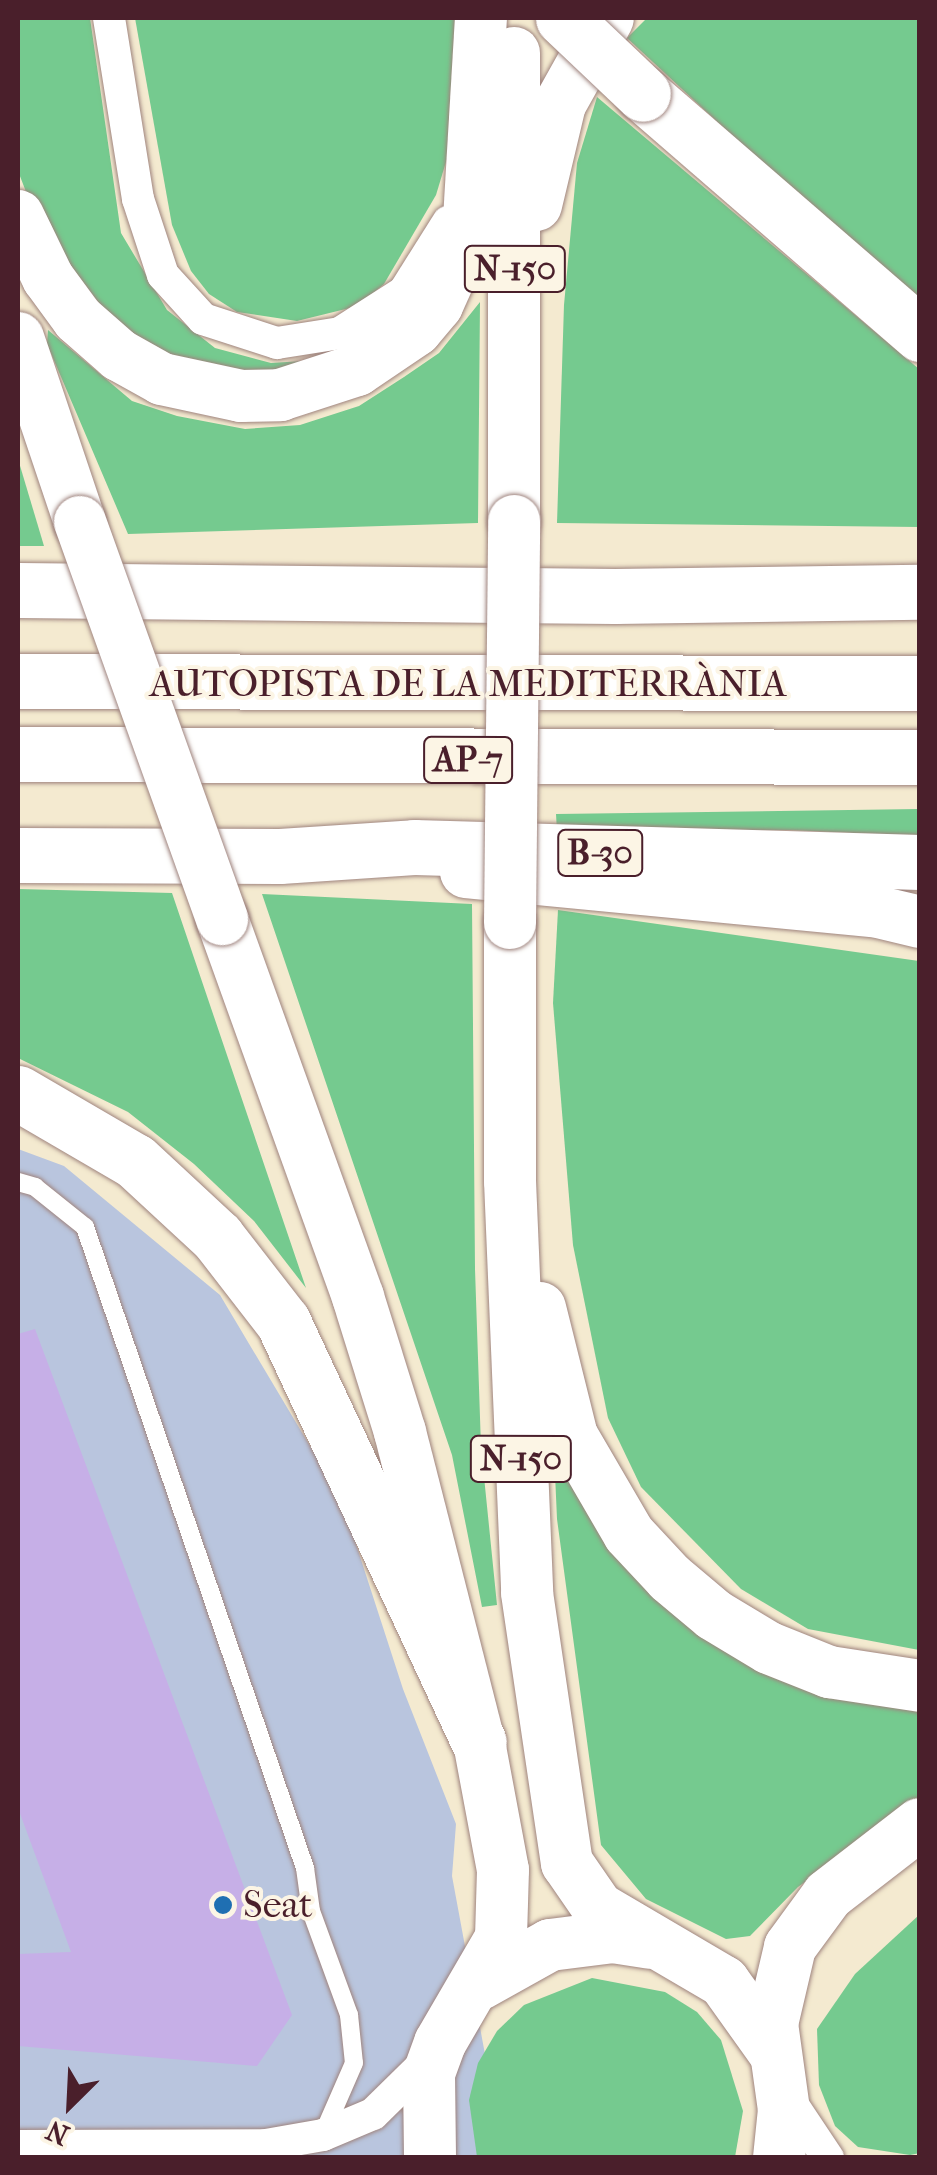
<!DOCTYPE html>
<html>
<head>
<meta charset="utf-8">
<style>
	body { margin:0 }
	#map { position:relative; width:937px; height:2175px; overflow:hidden; background:#f4ead0; font-family:"IM FELL French Canon",serif }
	div>[style] { position:absolute }
	[style*='--x'] { left:calc(var(--x)*1px); top:calc(var(--y)*1px); width:calc(var(--w)*1px); rotate:calc(var(--a)*1deg) }
	.industrial>* { inset:0; background:#b9c5de }
	.green>* { inset:0; background:#75ca8f }
	.building>* { inset:0; background:#c6afe7 }
	.roads { filter:drop-shadow(0 0 2px #9f847e) drop-shadow(0 0 2px #9f847e) }
	.lane>* { height:18px; margin:-9px; padding:0 9px; transform-origin:9px; border-radius:9px; background:#fff }
	.street>* { height:32px; margin:-16px; padding:0 16px; transform-origin:16px; border-radius:16px; background:#fff }
	.primary>* { height:52px; margin:-26px; padding:0 26px; transform-origin:26px; border-radius:26px; background:#fff }
	.highway>* { height:55px; margin:-27.5px; padding:0 27.5px; transform-origin:27.5px; border-radius:27.5px; background:#fff }
	.bridges { filter:drop-shadow(0 0 2px #9f847e) drop-shadow(0 0 2px #9f847e) }
	.primary-bridge>* { height:52px; margin:-26px; padding:0 26px; transform-origin:26px; border-radius:26px; background:#fff }
	.highway-bridge>* { height:55px; margin:-27.5px; padding:0 27.5px; transform-origin:27.5px; border-radius:27.5px; background:#fff }
	.dots>* { width:28px; height:28px; translate:-50% -50%; box-sizing:border-box; border:5px solid #fcf5e5; border-radius:50% }
	span { translate:-50% -50%; white-space:nowrap; text-align:center; line-height:1.15; -webkit-text-stroke:8px #fcf5e5; paint-order:stroke }
	.shield-label span { padding:2px 8px; background:#fcf5e5; border:2px solid; border-radius:8px; -webkit-text-stroke-width:0 }
	.shield-label { font-size:35px; color:#4a1f2b; font-weight:700 }
	.street-label { font-size:38px; color:#4a1f2b }
	.poi-label { font-size:38px; color:#4a1f2b }
	.left { translate:0 -50%; text-align:left }
	.frame { position:absolute; inset:0; border:20px solid #4a1f2b; pointer-events:none }
	.north { position:absolute; left:20px; top:2055px; width:100px; height:100px; -webkit-text-stroke:8px #fcf5e5; paint-order:stroke; rotate:204deg; font-size:28px; font-weight:700; line-height:40px; text-align:center; color:#4a1f2b }
	.north::after { content:''; display:block; margin:auto; width:35px; height:45px; background:#4a1f2b; clip-path:polygon(50% 0,100% 100%,50% 72%,0 100%) }
</style>
</head>
<body>
<div id="map">
	<div class="industrial">
		<i style="clip-path:polygon(18px 1149px,64px 1166px,220px 1295px,341px 1498px,403px 1689px,456px 1824px,452px 1876px,504px 2157px,18px 2158px)"></i>
	</div>
	<div class="green">
		<i style="clip-path:polygon(18px 18px,90px 18px,121px 233px,167px 310px,215px 348px,271px 363px,303px 361px,253px 381px,128px 341px,38px 223px,18px 171px)"></i>
		<i style="clip-path:polygon(135px 18px,464px 18px,452px 142px,436px 195px,384px 284px,358px 306px,297px 321px,237px 312px,209px 294px,191px 271px,172px 225px)"></i>
		<i style="clip-path:polygon(647px 18px,919px 18px,919px 299px,851px 246px,627px 38px)"></i>
		<i style="clip-path:polygon(597px 97px,919px 369px,919px 527px,557px 523px,564px 305px,577px 163px)"></i>
		<i style="clip-path:polygon(480px 302px,478px 523px,128px 534px,47px 344px,48px 330px,132px 401px,177px 416px,245px 429px,300px 425px,359px 406px,404px 377px,439px 353px)"></i>
		<i style="clip-path:polygon(18px 459px,44px 546px,18px 546px)"></i>
		<i style="clip-path:polygon(919px 809px,919px 836px,789px 830px,557px 832px,556px 814px)"></i>
		<i style="clip-path:polygon(18px 889px,172px 893px,306px 1288px,254px 1221px,194px 1164px,128px 1112px,18px 1058px)"></i>
		<i style="clip-path:polygon(262px 894px,472px 904px,475px 1269px,481px 1447px,497px 1605px,482px 1607px,452px 1455px)"></i>
		<i style="clip-path:polygon(558px 910px,919px 961px,919px 1650px,808px 1629px,741px 1589px,641px 1487px,608px 1418px,573px 1245px,553px 1003px)"></i>
		<i style="clip-path:polygon(567px 1471px,595px 1516px,919px 1707px,919px 1798px,798px 1887px,750px 1936px,726px 1939px,646px 1899px,601px 1845px,557px 1519px,555px 1474px)"></i>
		<i style="clip-path:polygon(919px 1915px,920px 2153px,910px 2155px,858px 2147px,835px 2126px,819px 2085px,817px 2029px,855px 1974px)"></i>
		<i style="clip-path:polygon(592px 1978px,665px 1992px,697px 2012px,721px 2040px,743px 2111px,735px 2157px,477px 2157px,469px 2100px,478px 2063px,497px 2031px,524px 2005px)"></i>
	</div>
	<div class="building">
		<i style="clip-path:polygon(35px 1329px,292px 2015px,257px 2066px,18px 2046px,18px 1954px,71px 1952px,18px 1808px,18px 1334px)"></i>
	</div>
	<div class="roads">
		<div class="lane">
			<i style="--x:18;--y:1182;--w:18;--a:16"></i>
			<i style="--x:35;--y:1187;--w:64;--a:38.7"></i>
			<i style="--x:85;--y:1227;--w:678;--a:71.06"></i>
			<i style="--x:305;--y:1868;--w:43;--a:82.1"></i>
			<i style="--x:311;--y:1911;--w:111;--a:69.9"></i>
			<i style="--x:349;--y:2015;--w:48;--a:84.1"></i>
			<i style="--x:354;--y:2063;--w:77;--a:113.6"></i>
		</div>
		<div class="street">
			<i style="--x:109;--y:18;--w:183;--a:80.9"></i>
			<i style="--x:138;--y:199;--w:80;--a:71.8"></i>
			<i style="--x:163;--y:275;--w:59;--a:47.7"></i>
			<i style="--x:203;--y:319;--w:78;--a:18"></i>
			<i style="--x:277;--y:343;--w:64;--a:-9"></i>
			<i style="--x:340;--y:333;--w:76;--a:-32.6"></i>
			<i style="--x:404;--y:292;--w:83;--a:-57.8"></i>
			<i style="--x:786;--y:2095;--w:76;--a:56.3"></i>
			<i style="--x:18;--y:2146;--w:248;--a:-0.2"></i>
			<i style="--x:266;--y:2145;--w:58;--a:-10"></i>
			<i style="--x:323;--y:2135;--w:54;--a:-22.8"></i>
			<i style="--x:373;--y:2114;--w:78;--a:-44.5"></i>
		</div>
		<div class="primary">
			<i style="--x:514;--y:53;--w:468;--a:90"></i>
			<i style="--x:536;--y:205;--w:104;--a:-76.6"></i>
			<i style="--x:560;--y:104;--w:98;--a:-60.8"></i>
			<i style="--x:18;--y:216;--w:69;--a:64.2"></i>
			<i style="--x:48;--y:278;--w:51;--a:53.8"></i>
			<i style="--x:78;--y:319;--w:55;--a:41.3"></i>
			<i style="--x:119;--y:355;--w:49;--a:29.2"></i>
			<i style="--x:162;--y:379;--w:81;--a:12.1"></i>
			<i style="--x:241;--y:396;--w:39;--a:-1"></i>
			<i style="--x:280;--y:395;--w:81;--a:-18"></i>
			<i style="--x:357;--y:370;--w:71;--a:-34.1"></i>
			<i style="--x:416;--y:330;--w:33;--a:-50"></i>
			<i style="--x:437;--y:305;--w:76;--a:-65.8"></i>
			<i style="--x:468;--y:236;--w:218;--a:-86.6"></i>
			<i style="--x:18;--y:338;--w:194;--a:71.4"></i>
			<i style="--x:466;--y:872;--w:410;--a:5.5"></i>
			<i style="--x:874;--y:911;--w:47;--a:13.4"></i>
			<i style="--x:222;--y:919;--w:402;--a:70.2"></i>
			<i style="--x:358;--y:1297;--w:141;--a:72.7"></i>
			<i style="--x:400;--y:1432;--w:320;--a:75.7"></i>
			<i style="--x:479;--y:1742;--w:130;--a:79.4"></i>
			<i style="--x:503;--y:1870;--w:68;--a:91.7"></i>
			<i style="--x:501;--y:1938;--w:121;--a:120.2"></i>
			<i style="--x:440;--y:2043;--w:33;--a:110"></i>
			<i style="--x:429;--y:2074;--w:84;--a:89.3"></i>
			<i style="--x:510;--y:923;--w:258;--a:90"></i>
			<i style="--x:510;--y:1181;--w:412;--a:87.6"></i>
			<i style="--x:527;--y:1593;--w:273;--a:81.6"></i>
			<i style="--x:567;--y:1863;--w:55;--a:55.4"></i>
			<i style="--x:598;--y:1908;--w:146;--a:30.4"></i>
			<i style="--x:724;--y:1982;--w:86;--a:54.5"></i>
			<i style="--x:540;--y:1308;--w:132;--a:76"></i>
			<i style="--x:572;--y:1436;--w:113;--a:59.8"></i>
			<i style="--x:629;--y:1534;--w:60;--a:47"></i>
			<i style="--x:670;--y:1578;--w:57;--a:40.1"></i>
			<i style="--x:714;--y:1615;--w:64;--a:31"></i>
			<i style="--x:769;--y:1648;--w:65;--a:21.8"></i>
			<i style="--x:829;--y:1672;--w:92;--a:8.7"></i>
			<i style="--x:480;--y:1984;--w:80;--a:-29.1"></i>
			<i style="--x:550;--y:1945;--w:64;--a:-7.2"></i>
			<i style="--x:613;--y:1937;--w:36;--a:9"></i>
			<i style="--x:779;--y:2158;--w:48;--a:-84.1"></i>
			<i style="--x:784;--y:2110;--w:87;--a:-97.9"></i>
			<i style="--x:772;--y:2024;--w:79;--a:-76.8"></i>
			<i style="--x:790;--y:1947;--w:64;--a:-53.8"></i>
			<i style="--x:828;--y:1895;--w:116;--a:-37.7"></i>
		</div>
		<div class="highway">
			<i style="--x:643;--y:94;--w:367;--a:40.9"></i>
			<i style="--x:18;--y:590;--w:597;--a:0.58"></i>
			<i style="--x:615;--y:596;--w:305;--a:-0.8"></i>
			<i style="--x:18;--y:681;--w:902;--a:0.13"></i>
			<i style="--x:18;--y:754;--w:902;--a:0.19"></i>
			<i style="--x:18;--y:855;--w:262;--a:0.2"></i>
			<i style="--x:280;--y:856;--w:134;--a:-3.8"></i>
			<i style="--x:414;--y:847;--w:506;--a:1.7"></i>
			<i style="--x:18;--y:1093;--w:135;--a:30.2"></i>
			<i style="--x:135;--y:1161;--w:112;--a:42.8"></i>
			<i style="--x:217;--y:1237;--w:108;--a:52.2"></i>
			<i style="--x:283;--y:1322;--w:463;--a:65"></i>
		</div>
	</div>
	<div class="bridges">
		<div class="primary-bridge">
			<i style="--x:80;--y:522;--w:422;--a:70.3"></i>
			<i style="--x:510;--y:923;--w:402;--a:-89.4"></i>
		</div>
		<div class="highway-bridge">
			<i style="--x:563;--y:18;--w:110;--a:43.5"></i>
		</div>
	</div>
	<div class="dots">
		<i style="left:223px;top:1905px;background:#1f6fb2"></i>
	</div>
	<div class="shield-label">
		<span style="left:515px;top:269px">N-150</span>
		<span style="left:468px;top:760px">AP-7</span>
		<span style="left:600px;top:853px">B-30</span>
		<span style="left:521px;top:1459px">N-150</span>
	</div>
	<div class="street-label">
		<span style="left:468px;top:684px">AUTOPISTA DE LA MEDITERRÀNIA</span>
	</div>
	<div class="poi-label">
		<span class="left" style="left:243px;top:1905px">Seat</span>
	</div>
	<div class="frame"></div>
	<div class="north">N</div>
</div>
</body>
</html>
